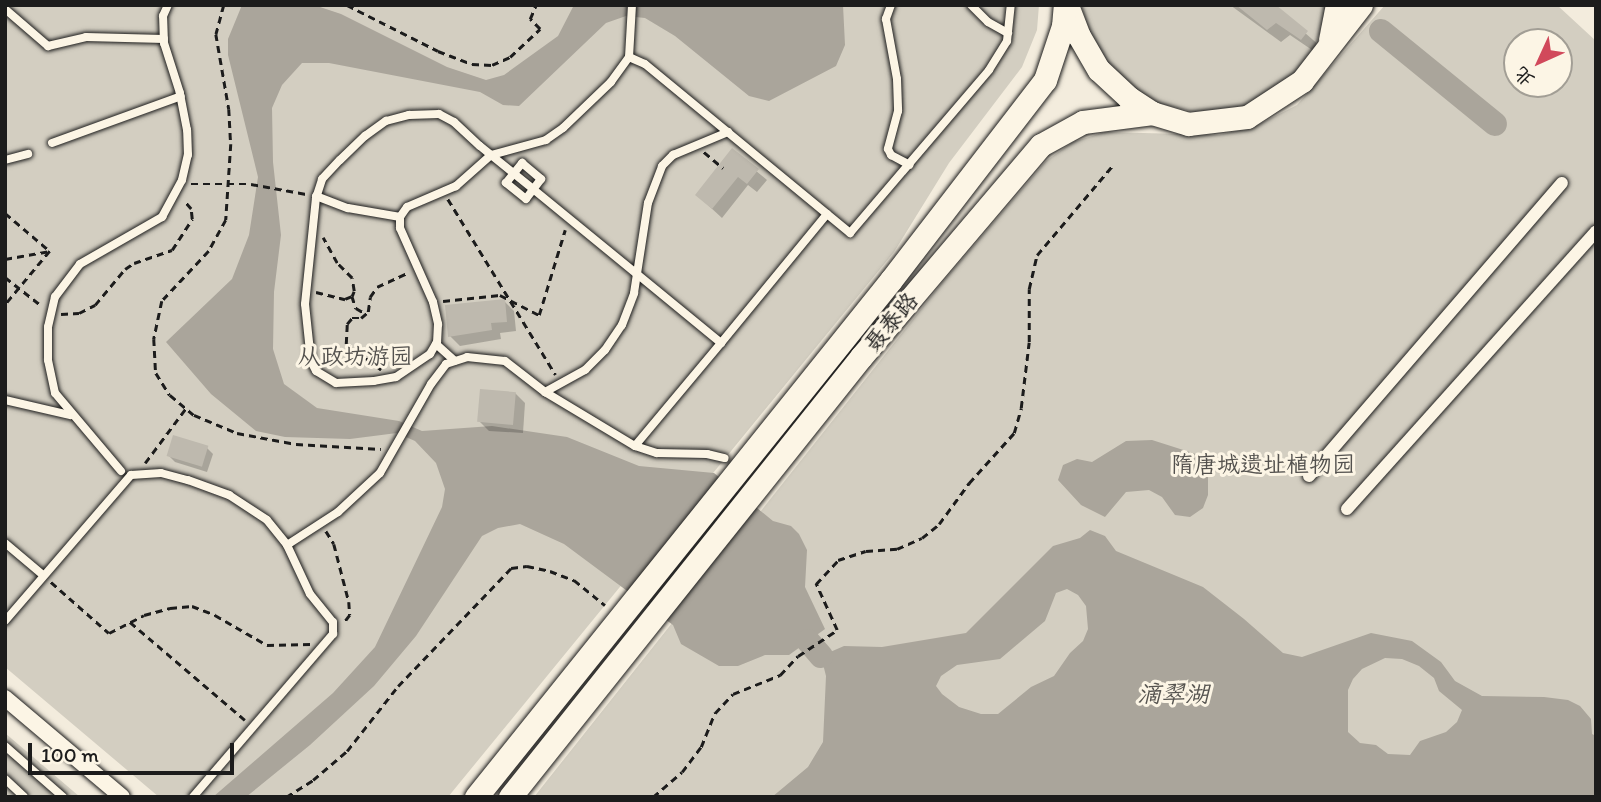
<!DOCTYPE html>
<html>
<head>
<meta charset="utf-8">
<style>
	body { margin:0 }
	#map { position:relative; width:1601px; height:802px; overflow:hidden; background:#f3ecdd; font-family:Itim,"LXGW WenKai TC",sans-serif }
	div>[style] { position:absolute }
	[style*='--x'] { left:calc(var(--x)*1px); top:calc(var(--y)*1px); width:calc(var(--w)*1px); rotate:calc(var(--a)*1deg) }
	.green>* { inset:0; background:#d3cec1 }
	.water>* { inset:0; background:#aaa59b }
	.shadow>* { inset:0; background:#0003 }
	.river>* { height:24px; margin:-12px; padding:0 12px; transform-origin:12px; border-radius:12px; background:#aaa59b }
	.building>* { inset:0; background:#beb9ae; transform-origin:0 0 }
	.path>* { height:2.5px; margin-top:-1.25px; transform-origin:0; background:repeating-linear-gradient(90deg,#1c1c1c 0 7px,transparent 0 12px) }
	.roads { filter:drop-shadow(0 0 2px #1c1c1c) drop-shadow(0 0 2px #1c1c1c) }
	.service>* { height:8px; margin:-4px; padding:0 4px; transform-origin:4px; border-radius:4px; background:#fcf5e5 }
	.pedestrian>* { height:12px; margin:-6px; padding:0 6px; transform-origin:6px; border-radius:6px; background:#fcf5e5 }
	.minor>* { height:16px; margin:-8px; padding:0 8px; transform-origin:8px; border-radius:8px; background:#fcf5e5 }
	.secondary>* { height:23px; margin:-11.5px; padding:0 11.5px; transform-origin:11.5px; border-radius:11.5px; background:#fcf5e5 }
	span { translate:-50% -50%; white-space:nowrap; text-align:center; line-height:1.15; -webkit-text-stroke:6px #fcf5e5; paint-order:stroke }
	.street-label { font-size:23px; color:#1c1c1c }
	.park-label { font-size:23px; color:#53514e }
	.water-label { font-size:24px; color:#55534f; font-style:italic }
	.frame { position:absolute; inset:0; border:7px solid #1c1c1c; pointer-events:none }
	.north { position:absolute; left:1503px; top:28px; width:70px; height:70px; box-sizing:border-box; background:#fcf5e5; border:2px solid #a29e95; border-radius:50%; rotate:225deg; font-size:19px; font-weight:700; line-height:28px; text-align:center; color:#1c1c1c }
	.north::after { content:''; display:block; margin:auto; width:24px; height:32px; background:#d1495b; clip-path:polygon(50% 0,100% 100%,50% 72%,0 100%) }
	.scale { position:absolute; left:28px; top:743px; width:206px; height:32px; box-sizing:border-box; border:4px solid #1c1c1c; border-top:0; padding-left:9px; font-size:21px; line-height:24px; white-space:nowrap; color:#1c1c1c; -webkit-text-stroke:5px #fcf5e5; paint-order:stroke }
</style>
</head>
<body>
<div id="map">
	<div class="green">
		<i style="clip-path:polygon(5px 5px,1039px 5px,1037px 30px,1022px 67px,949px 163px,894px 252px,448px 797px,159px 797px,5px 667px)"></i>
		<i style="clip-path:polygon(1081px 5px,1328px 5px,1315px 47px,1297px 73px,1245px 107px,1199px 113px,1153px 102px,1126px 86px,1095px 48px)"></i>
		<i style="clip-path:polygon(evenodd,1385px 5px,1557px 5px,1596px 41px,1596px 797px,534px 797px,941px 284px,1046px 161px,1073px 142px,1105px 132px,1219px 135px,1254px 127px,1297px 105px,1385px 5px,1517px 42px,1559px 42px,1559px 84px,1517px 84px,1517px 42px)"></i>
		<i style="clip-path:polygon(5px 733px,80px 797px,5px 797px)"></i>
	</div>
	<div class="water">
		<i style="clip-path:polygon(242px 5px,314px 5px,341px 14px,447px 67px,486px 80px,504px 75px,558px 36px,574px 5px,843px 5px,845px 45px,836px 66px,769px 101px,749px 96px,675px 36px,645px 18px,626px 16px,606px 23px,519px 106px,503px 105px,480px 92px,329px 63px,302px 63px,282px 85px,272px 108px,273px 162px,281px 235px,274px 292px,273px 349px,284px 384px,317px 408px,399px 421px,422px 431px,492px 426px,567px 437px,639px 466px,714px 473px,773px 521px,791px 526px,799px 534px,807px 550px,805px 587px,825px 629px,789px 655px,765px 655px,738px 666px,719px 666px,681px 644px,673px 625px,564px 544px,520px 524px,498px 528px,482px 536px,416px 636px,374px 686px,310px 745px,246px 797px,213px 797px,333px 693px,375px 647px,442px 507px,445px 489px,436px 463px,415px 441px,397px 433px,350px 439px,285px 437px,256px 431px,211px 394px,166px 342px,232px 279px,249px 235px,258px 177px,228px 55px,228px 39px)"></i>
		<i style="clip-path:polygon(1152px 440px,1199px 455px,1208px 474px,1208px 495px,1203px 508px,1190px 517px,1175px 515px,1162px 497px,1149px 490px,1126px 492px,1105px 517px,1081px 505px,1058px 480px,1063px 465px,1077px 459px,1092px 462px,1126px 441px)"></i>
		<i style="clip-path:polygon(evenodd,1090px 530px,1105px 536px,1116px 551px,1203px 587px,1244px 619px,1283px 653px,1302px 657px,1371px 633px,1412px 641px,1441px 662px,1455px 681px,1482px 696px,1544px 697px,1568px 700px,1580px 706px,1591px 719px,1592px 734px,1596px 736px,1596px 797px,772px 797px,808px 767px,823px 742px,826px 676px,821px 656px,844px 646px,882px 647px,966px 633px,1053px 546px,1080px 538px,1090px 530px,1067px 589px,1078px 595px,1086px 606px,1088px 629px,1083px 641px,1070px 653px,1054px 676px,1031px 687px,998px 714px,981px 714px,959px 707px,942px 694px,936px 686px,941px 676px,957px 665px,1000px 659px,1045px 621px,1056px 593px,1067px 589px,1090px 530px,1385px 658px,1402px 659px,1419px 666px,1434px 678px,1439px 691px,1462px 710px,1457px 722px,1446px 732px,1420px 741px,1410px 755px,1388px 754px,1376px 745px,1360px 743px,1348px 732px,1348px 690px,1353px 679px,1362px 669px,1385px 658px)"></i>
	</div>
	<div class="shadow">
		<i style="clip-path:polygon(1230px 5px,1273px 5px,1320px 46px,1315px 52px,1290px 35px,1281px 42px)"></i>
		<i style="clip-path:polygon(732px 151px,767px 180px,757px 192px,748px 185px,722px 218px,697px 195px)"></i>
		<i style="clip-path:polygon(504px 301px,514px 311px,516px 331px,500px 333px,501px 339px,460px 346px,450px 336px)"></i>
		<i style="clip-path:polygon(515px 393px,525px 403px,523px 433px,489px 431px,479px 421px)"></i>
		<i style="clip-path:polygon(207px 448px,213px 454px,207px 472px,175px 462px,168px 455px)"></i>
	</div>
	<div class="river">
		<i style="--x:1381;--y:31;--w:147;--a:39.2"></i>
		<i style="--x:808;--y:641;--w:20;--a:49"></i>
	</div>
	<div class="building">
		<i style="clip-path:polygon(1236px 5px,1276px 5px,1308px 31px,1301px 40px,1276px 23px,1267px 30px)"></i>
		<i style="clip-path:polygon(732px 148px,759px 169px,747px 184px,738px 177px,712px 209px,695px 195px)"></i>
		<i style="clip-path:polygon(505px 299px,507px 322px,491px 323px,492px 330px,448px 337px,445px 305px)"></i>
		<i style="left:480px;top:389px;width:36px;height:33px;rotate:5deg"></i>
		<i style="left:173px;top:435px;width:37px;height:22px;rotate:17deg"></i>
	</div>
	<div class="path">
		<i style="--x:224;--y:5;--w:30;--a:105"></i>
		<i style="--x:216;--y:34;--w:76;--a:80.2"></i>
		<i style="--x:229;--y:109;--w:35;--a:87"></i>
		<i style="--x:231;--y:144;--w:76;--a:93.8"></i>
		<i style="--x:226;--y:220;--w:35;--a:119"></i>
		<i style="--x:209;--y:251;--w:69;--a:133.2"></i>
		<i style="--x:162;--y:301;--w:39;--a:102"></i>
		<i style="--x:154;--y:339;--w:34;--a:87"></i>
		<i style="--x:156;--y:373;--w:26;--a:58"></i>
		<i style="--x:170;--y:395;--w:31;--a:40"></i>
		<i style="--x:194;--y:415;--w:47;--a:22.7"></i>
		<i style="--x:237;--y:433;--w:60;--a:10.6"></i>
		<i style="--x:296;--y:444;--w:85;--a:3.4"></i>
		<i style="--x:347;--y:5;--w:102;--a:26.8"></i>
		<i style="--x:438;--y:51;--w:36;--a:21"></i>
		<i style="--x:472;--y:64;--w:20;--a:3"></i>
		<i style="--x:492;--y:65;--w:20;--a:-24"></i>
		<i style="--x:510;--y:57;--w:41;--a:-43"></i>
		<i style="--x:540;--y:29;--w:14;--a:-135"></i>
		<i style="--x:530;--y:19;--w:15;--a:-67"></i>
		<i style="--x:704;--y:152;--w:25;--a:40"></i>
		<i style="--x:191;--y:184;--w:60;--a:0"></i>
		<i style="--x:251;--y:184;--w:56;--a:10.3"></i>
		<i style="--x:448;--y:199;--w:206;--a:58.5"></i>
		<i style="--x:5;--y:213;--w:59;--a:40.2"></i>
		<i style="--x:50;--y:251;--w:70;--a:129.8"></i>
		<i style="--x:5;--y:259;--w:46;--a:-10.1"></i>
		<i style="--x:5;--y:277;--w:47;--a:38.1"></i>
		<i style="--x:316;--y:292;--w:30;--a:14"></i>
		<i style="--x:345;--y:299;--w:8;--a:-23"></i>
		<i style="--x:352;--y:296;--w:5;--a:-68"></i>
		<i style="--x:354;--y:291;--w:13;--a:-99"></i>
		<i style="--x:352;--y:278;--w:21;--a:-135"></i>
		<i style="--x:337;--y:263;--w:29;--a:-119"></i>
		<i style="--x:352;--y:296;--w:13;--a:72"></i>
		<i style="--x:356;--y:308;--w:12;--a:31"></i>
		<i style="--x:443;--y:301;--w:57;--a:-6"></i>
		<i style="--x:500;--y:295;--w:44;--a:27.1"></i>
		<i style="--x:539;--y:315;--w:89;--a:-73"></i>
		<i style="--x:61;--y:314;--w:18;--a:-3"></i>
		<i style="--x:79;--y:313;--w:18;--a:-27"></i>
		<i style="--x:95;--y:305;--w:47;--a:-50.2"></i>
		<i style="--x:125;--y:269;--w:11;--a:-34"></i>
		<i style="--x:134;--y:263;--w:40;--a:-18.9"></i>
		<i style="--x:172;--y:250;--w:37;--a:-57"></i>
		<i style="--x:192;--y:219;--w:10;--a:-96"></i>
		<i style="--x:191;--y:209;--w:11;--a:-131"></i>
		<i style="--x:381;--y:370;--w:44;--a:-143.4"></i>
		<i style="--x:346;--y:344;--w:20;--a:-87"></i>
		<i style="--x:347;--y:324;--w:8;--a:-50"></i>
		<i style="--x:352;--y:318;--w:9;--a:0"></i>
		<i style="--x:361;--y:318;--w:9;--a:-41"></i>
		<i style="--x:368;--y:312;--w:15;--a:-82"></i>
		<i style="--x:370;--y:297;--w:12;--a:-55"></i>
		<i style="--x:377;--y:287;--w:33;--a:-25"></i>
		<i style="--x:145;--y:463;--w:69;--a:-53.3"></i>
		<i style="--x:326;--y:531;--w:15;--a:58"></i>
		<i style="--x:334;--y:544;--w:60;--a:75.5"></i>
		<i style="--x:349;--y:602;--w:13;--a:86"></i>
		<i style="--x:350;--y:615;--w:10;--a:127"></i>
		<i style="--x:51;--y:582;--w:77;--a:41.3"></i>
		<i style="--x:109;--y:633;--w:39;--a:-27"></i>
		<i style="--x:144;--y:615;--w:27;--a:-15"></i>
		<i style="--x:170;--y:608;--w:22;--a:-5"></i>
		<i style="--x:192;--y:606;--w:25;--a:21"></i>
		<i style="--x:215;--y:615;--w:60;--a:30"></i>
		<i style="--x:267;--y:645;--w:44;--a:-1.3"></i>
		<i style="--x:130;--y:622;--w:151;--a:40.4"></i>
		<i style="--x:286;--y:797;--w:32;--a:-32"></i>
		<i style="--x:313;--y:780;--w:45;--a:-40.5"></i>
		<i style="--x:347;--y:751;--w:83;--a:-51.9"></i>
		<i style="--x:398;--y:686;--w:163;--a:-46.2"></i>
		<i style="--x:511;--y:568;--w:16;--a:-7"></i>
		<i style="--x:527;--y:566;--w:24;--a:12"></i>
		<i style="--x:550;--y:571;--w:26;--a:21"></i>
		<i style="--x:574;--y:580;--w:40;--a:39"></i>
		<i style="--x:653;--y:797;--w:38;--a:-41"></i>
		<i style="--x:682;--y:772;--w:31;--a:-53"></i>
		<i style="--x:701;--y:747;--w:37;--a:-68"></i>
		<i style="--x:715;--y:713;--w:26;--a:-47"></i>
		<i style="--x:733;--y:694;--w:51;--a:-22"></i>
		<i style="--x:780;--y:675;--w:26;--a:-47"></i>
		<i style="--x:798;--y:656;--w:47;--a:-33.7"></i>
		<i style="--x:837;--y:630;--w:51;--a:-114.5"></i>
		<i style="--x:816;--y:584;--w:33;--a:-47"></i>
		<i style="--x:838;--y:560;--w:29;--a:-18"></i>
		<i style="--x:866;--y:551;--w:31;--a:-4"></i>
		<i style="--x:897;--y:549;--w:27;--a:-24"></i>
		<i style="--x:922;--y:538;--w:22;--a:-39"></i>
		<i style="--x:939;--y:524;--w:51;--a:-53.8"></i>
		<i style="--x:969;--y:483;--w:67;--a:-48"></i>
		<i style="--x:1014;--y:433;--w:26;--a:-74"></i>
		<i style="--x:1021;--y:408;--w:66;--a:-83.1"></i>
		<i style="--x:1029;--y:342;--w:53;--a:-90"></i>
		<i style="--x:1029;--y:289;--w:35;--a:-77"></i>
		<i style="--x:1037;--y:255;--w:119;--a:-49.8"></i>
	</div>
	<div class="roads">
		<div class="service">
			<i style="--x:632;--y:5;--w:52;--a:93.3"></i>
			<i style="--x:629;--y:57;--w:17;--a:24"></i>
			<i style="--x:645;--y:64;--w:266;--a:39.5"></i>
			<i style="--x:850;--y:233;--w:214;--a:-49.5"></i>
			<i style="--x:989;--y:70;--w:34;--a:-58"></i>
			<i style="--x:1007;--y:41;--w:36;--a:-84"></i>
			<i style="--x:891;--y:5;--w:15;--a:110"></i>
			<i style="--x:886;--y:19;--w:61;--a:79.6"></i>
			<i style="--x:897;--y:79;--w:32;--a:88"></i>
			<i style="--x:898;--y:111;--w:39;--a:105"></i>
			<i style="--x:888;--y:149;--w:7;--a:63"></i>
			<i style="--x:891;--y:155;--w:21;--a:28"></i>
			<i style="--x:971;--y:5;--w:24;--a:45"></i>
			<i style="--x:988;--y:22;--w:23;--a:29"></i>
			<i style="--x:5;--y:9;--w:57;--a:40.7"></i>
			<i style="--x:48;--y:46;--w:39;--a:-13"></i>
			<i style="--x:86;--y:37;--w:78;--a:1.5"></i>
			<i style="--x:629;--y:57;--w:31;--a:126"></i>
			<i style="--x:611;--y:82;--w:66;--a:136.2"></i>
			<i style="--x:563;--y:128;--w:21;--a:145"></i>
			<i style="--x:546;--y:140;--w:57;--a:164.7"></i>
			<i style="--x:491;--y:155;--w:47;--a:138.5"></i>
			<i style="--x:456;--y:186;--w:53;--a:156.8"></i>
			<i style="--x:407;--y:207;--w:12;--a:125"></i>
			<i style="--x:400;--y:217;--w:11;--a:90"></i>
			<i style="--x:400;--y:228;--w:81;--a:66"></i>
			<i style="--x:433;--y:302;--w:23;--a:77"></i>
			<i style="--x:438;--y:324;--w:18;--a:93"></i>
			<i style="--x:437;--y:342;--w:14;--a:120"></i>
			<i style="--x:430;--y:354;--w:41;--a:145.9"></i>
			<i style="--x:396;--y:377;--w:22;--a:170"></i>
			<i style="--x:374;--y:381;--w:38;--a:177"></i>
			<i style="--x:336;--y:383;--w:23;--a:-149"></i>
			<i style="--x:316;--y:371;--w:11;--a:-117"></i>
			<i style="--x:311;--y:361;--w:57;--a:-96"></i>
			<i style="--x:305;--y:304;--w:107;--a:-84.1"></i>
			<i style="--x:316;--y:198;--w:20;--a:-72"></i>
			<i style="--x:322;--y:179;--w:26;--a:-47"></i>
			<i style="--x:340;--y:160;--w:35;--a:-44"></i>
			<i style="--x:365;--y:136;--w:26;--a:-36"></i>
			<i style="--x:386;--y:121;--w:24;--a:-15"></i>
			<i style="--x:409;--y:115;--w:30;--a:-2"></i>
			<i style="--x:439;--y:114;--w:17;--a:28"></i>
			<i style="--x:454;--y:122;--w:35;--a:43"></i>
			<i style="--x:480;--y:146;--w:14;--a:39"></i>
			<i style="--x:491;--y:155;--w:54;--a:39"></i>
			<i style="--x:533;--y:189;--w:134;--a:39.3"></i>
			<i style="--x:637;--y:274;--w:109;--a:39.4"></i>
			<i style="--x:721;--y:343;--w:167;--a:-50.6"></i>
			<i style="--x:52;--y:143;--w:137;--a:-20"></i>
			<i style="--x:5;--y:160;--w:24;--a:-15"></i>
			<i style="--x:522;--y:163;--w:25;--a:40"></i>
			<i style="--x:541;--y:179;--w:25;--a:127"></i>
			<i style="--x:526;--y:199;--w:26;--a:-141"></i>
			<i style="--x:506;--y:183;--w:26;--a:-51"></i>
			<i style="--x:316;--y:196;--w:34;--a:21"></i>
			<i style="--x:348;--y:208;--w:53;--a:9.8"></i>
			<i style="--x:721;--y:343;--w:134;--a:129.9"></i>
			<i style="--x:635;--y:446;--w:23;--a:18"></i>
			<i style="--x:657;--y:453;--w:50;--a:1.1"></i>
			<i style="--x:707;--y:454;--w:18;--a:13"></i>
			<i style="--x:436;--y:344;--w:25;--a:42"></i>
			<i style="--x:545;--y:392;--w:46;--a:-28.8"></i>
			<i style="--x:585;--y:370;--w:28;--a:-45"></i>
			<i style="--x:605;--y:350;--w:30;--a:-56"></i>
			<i style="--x:622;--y:325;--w:34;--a:-69"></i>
			<i style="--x:634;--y:293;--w:91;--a:-81.2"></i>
			<i style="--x:648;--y:203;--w:40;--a:-69"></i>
			<i style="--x:662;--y:166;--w:16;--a:-45"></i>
			<i style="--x:673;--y:155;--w:60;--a:-22.7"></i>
			<i style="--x:5;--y:400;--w:67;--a:13"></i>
			<i style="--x:121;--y:471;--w:102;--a:-130.2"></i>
			<i style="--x:55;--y:393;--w:34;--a:-102"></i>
			<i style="--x:48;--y:360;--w:33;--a:-90"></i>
			<i style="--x:48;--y:327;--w:31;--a:-77"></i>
			<i style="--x:55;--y:297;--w:41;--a:-52.9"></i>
			<i style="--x:80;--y:264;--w:95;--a:-29.8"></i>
			<i style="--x:162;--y:217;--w:42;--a:-61.6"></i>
			<i style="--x:182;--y:180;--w:26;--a:-77"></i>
			<i style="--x:188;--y:155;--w:25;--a:-92"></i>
			<i style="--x:187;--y:130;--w:38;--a:-101"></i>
			<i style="--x:180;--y:93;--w:52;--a:-107.7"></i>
			<i style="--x:164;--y:43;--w:27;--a:-92"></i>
			<i style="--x:163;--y:16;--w:12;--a:-66"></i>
			<i style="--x:5;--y:543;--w:50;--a:40.1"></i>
			<i style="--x:287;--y:545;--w:61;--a:-32.9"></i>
			<i style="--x:338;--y:512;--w:57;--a:-42.9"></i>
			<i style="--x:380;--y:473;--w:103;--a:-60.2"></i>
			<i style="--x:431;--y:384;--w:25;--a:-53"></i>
			<i style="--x:446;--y:364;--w:22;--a:-18"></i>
			<i style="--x:467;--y:357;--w:38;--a:6"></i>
			<i style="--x:505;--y:361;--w:51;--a:37.8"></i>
			<i style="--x:545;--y:392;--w:105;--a:31"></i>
			<i style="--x:5;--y:621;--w:193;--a:-49.2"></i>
			<i style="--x:131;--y:475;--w:30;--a:-4"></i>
			<i style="--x:161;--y:473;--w:28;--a:15"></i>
			<i style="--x:188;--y:480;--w:44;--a:20.1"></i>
			<i style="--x:229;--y:495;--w:45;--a:33.3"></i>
			<i style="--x:267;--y:520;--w:32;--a:51"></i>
			<i style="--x:287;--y:545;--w:54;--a:64.9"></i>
			<i style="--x:310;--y:594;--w:36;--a:51"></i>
			<i style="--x:333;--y:622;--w:12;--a:90"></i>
			<i style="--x:333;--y:634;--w:215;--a:130.7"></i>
			<i style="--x:5;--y:746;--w:77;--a:41.3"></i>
			<i style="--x:5;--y:779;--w:26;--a:43"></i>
		</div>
		<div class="pedestrian">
			<i style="--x:1309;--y:476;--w:387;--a:-49.2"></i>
			<i style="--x:1347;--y:509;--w:373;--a:-48.1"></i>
		</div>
		<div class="minor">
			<i style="--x:5;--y:698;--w:153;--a:40.2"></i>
		</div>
		<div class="secondary">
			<i style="--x:1067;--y:5;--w:33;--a:69"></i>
			<i style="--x:1079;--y:36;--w:39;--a:60"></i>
			<i style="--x:1099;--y:70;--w:41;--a:43"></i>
			<i style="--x:1129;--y:98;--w:27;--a:33"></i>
			<i style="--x:1330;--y:40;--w:36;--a:-79"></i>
			<i style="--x:476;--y:797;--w:663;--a:-51.25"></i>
			<i style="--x:891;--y:280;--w:252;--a:-52.4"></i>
			<i style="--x:1045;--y:80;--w:57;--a:-71.6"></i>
			<i style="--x:1063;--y:26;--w:21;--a:-85"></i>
			<i style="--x:510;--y:797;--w:563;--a:-51.42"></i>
			<i style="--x:861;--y:357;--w:278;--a:-49.7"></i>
			<i style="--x:1041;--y:145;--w:48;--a:-28.7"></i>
			<i style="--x:1083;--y:122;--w:70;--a:-7.4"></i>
			<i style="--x:1152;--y:113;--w:38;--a:17"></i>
			<i style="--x:1188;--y:124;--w:59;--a:-6.8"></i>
			<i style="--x:1247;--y:117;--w:66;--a:-33.2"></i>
			<i style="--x:1302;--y:81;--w:96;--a:-52.2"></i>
		</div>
	</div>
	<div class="street-label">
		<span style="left:891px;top:322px;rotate:-50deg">聂泰路</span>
	</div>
	<div class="park-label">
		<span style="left:355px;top:356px">从政坊游园</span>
		<span style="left:1263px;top:464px">隋唐城遗址植物园</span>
	</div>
	<div class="water-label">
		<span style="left:1173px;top:694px">滴翠湖</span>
	</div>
	<div class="frame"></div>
	<div class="north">北</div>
	<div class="scale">100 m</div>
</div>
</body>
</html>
